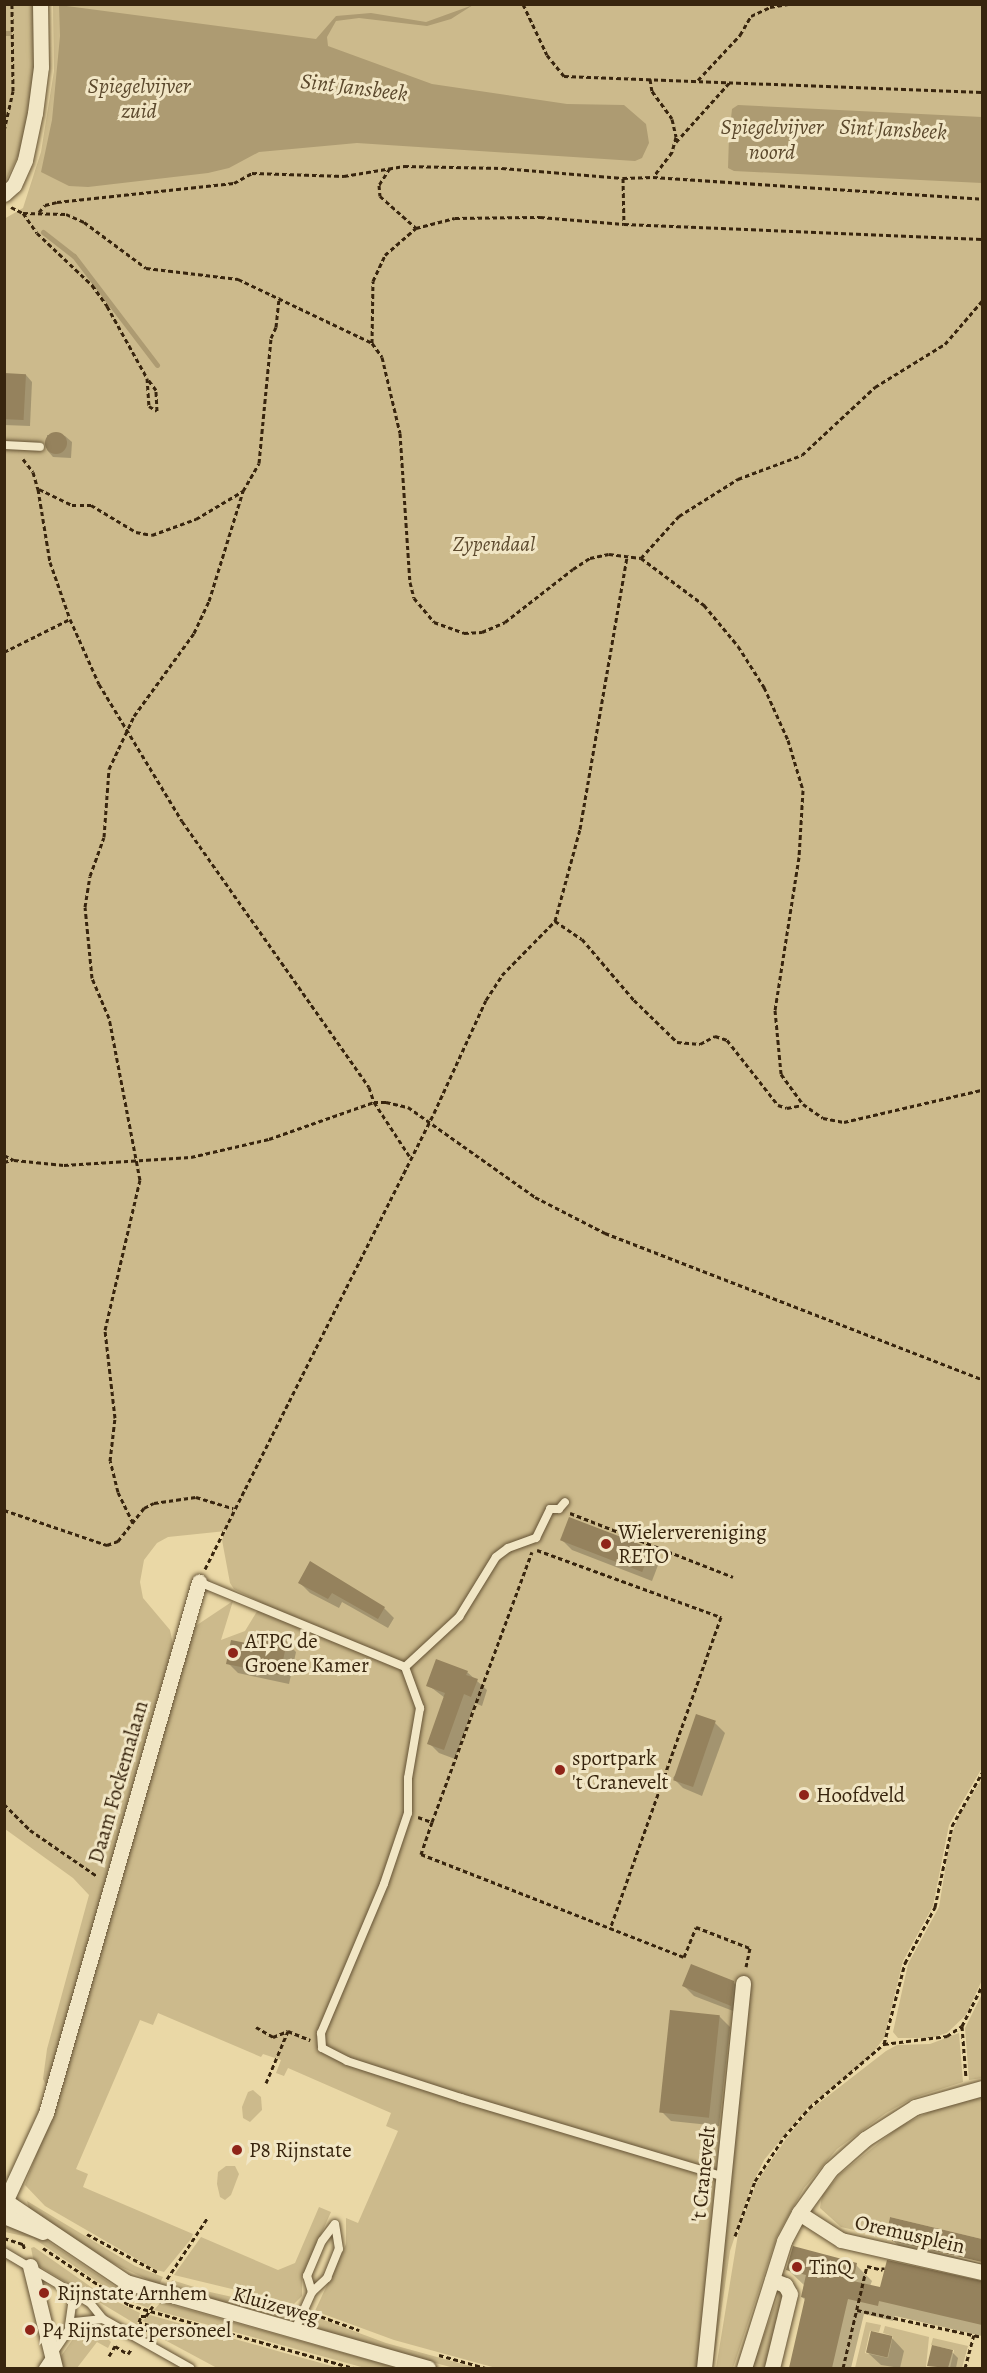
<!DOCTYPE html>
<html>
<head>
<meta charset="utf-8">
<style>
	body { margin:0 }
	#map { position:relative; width:987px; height:2373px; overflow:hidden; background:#ead8a6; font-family:Alegreya,serif }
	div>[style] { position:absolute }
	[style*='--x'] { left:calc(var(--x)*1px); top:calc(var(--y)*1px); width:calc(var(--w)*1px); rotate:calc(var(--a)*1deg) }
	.green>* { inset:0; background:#ccba8c }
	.water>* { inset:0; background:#ad9b72 }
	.shadow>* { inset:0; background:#0003 }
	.stream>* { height:5px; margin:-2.5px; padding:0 2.5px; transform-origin:2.5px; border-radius:2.5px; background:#ad9b72 }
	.building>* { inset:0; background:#95825d; transform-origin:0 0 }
	.round { border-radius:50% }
	.path>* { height:3px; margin-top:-1.5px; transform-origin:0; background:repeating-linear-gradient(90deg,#38250e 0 4.5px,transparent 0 7.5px) }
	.roads { filter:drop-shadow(0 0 2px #645234) drop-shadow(0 0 2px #645234) }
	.lane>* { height:8px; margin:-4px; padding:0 4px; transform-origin:4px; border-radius:4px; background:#f1e6c5 }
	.street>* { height:15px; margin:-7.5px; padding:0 7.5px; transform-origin:7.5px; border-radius:7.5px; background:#f1e6c5 }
	.dots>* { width:16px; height:16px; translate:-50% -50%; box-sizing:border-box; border:3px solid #f1e6c5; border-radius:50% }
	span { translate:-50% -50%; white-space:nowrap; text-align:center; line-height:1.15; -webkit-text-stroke:6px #f1e6c5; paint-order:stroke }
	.park-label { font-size:21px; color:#5d4a2e; font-style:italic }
	.poi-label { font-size:21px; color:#38250e }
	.left { translate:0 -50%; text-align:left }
	.street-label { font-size:21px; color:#38250e }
	.water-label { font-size:22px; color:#5b482c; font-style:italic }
	.frame { position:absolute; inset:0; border:6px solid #38250e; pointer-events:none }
</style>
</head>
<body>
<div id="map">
	<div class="green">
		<i style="clip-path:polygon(4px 5px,35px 5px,35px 66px,22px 148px,5px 182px)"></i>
		<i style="clip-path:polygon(53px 5px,982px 5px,982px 1768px,949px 1825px,933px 1906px,903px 1961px,884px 2038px,869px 2058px,808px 2107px,764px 2160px,752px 2185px,730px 2251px,713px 2368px,496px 2368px,394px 2340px,315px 2311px,346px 2244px,346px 2218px,358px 2223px,398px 2131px,386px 2126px,391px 2113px,288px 2068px,284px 2076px,276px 2073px,281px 2060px,263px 2054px,261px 2057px,158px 2013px,153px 2025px,140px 2020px,76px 2169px,88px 2174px,83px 2187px,193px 2234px,191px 2239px,164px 2272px,154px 2269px,45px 2206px,25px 2185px,51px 2115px,188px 1640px,194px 1627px,233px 1601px,221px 1640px,245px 1631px,262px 1603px,234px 1589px,230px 1583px,222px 1540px,226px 1531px,168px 1537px,157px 1543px,144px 1560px,140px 1582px,143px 1598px,170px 1630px,173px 1644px,47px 2087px,43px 2079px,47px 2049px,89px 1895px,73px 1878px,5px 1829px,4px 219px,23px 208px,41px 152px,54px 71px)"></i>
		<i style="clip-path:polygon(982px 1779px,982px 1980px,966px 2015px,947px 2033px,931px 2038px,898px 2038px,893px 2032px,908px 1964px,939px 1907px,950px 1840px,959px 1815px)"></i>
		<i style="clip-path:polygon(982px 1994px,982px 2078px,969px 2080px,965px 2028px)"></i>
		<i style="clip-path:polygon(959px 2033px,963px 2082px,913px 2098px,886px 2113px,837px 2149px,804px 2188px,777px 2236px,733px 2368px,716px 2368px,739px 2228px,757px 2182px,786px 2139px,810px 2110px,886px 2051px,897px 2045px,930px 2044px)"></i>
		<i style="clip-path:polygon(253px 2090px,261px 2097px,262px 2110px,250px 2122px,243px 2118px,242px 2107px,248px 2092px)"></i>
		<i style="clip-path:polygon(982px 2097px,982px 2239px,890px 2217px,885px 2237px,841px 2227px,820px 2208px,822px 2196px,840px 2174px,899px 2127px,935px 2109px)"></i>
		<i style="clip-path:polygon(226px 2166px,235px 2166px,239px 2174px,231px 2195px,225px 2200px,220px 2197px,217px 2184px,218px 2172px)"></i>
		<i style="clip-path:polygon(27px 2201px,135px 2266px,163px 2277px,159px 2285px,100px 2257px,29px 2209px)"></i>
		<i style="clip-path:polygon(319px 2207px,331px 2212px,302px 2277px,302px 2296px,294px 2304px,174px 2275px,201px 2237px,278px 2270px,295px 2263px)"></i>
		<i style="clip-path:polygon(4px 2221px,40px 2236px,114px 2286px,154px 2300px,148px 2308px,120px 2297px,33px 2238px,5px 2232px)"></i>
		<i style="clip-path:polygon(34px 2247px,101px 2294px,140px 2313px,137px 2323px,146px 2326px,144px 2329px,34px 2263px,31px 2248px)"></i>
		<i style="clip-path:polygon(172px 2280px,210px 2292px,291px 2310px,280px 2319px,168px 2288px)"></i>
		<i style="clip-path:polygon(781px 2288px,784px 2294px,766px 2368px,752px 2368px)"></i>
		<i style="clip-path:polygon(161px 2302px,293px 2339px,398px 2368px,365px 2368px,154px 2310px)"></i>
		<i style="clip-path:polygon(150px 2315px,281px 2352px,339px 2368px,217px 2368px,148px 2331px,154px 2333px,158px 2326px,142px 2321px)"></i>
		<i style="clip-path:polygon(313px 2316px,386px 2343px,477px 2368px,454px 2368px,316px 2331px,311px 2324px)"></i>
		<i style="clip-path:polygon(866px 2322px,881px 2325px,879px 2332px,870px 2331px,865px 2353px,888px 2358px,893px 2336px,883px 2333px,885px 2326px,929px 2337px,926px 2367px,930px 2368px,855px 2368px)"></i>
		<i style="clip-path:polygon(80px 2329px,102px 2333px,111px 2342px,108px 2348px,97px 2342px,77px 2368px,62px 2368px,59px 2359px)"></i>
		<i style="clip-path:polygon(933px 2338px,968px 2346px,962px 2368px,950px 2368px,954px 2350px,931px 2345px)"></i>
	</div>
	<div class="water">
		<i style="clip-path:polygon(59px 5px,316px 39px,336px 16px,371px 13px,426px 22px,473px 5px,451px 19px,427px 26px,359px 18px,336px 21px,327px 37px,328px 46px,432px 84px,567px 104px,624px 105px,646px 124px,649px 143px,642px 158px,635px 161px,357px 143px,259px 152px,229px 168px,208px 173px,88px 187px,69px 186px,41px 172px,52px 120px,60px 36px)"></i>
		<i style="clip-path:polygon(738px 105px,982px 117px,982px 183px,734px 171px,728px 168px,729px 137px,732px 109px)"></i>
	</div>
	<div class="shadow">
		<i style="clip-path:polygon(4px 374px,26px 375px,32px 382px,30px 426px,4px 425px)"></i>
		<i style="clip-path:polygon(47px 435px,65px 436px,72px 442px,71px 458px,53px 457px,47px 450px)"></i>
		<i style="clip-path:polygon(562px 1540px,650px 1550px,660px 1560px,652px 1581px,572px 1550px)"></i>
		<i style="clip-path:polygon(311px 1563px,384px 1608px,394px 1618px,388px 1628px,342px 1602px,339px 1608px,310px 1593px,300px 1583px)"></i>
		<i style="clip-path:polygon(287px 1643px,296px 1652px,289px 1684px,238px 1673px,228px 1663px,252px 1646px)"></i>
		<i style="clip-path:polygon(467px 1672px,487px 1690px,482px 1706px,475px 1703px,455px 1759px,439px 1753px,429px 1743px,445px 1698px,428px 1685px)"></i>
		<i style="clip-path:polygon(715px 1723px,725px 1733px,702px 1796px,683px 1788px,673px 1778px)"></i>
		<i style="clip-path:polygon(733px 1982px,743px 1993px,741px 2014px,694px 1996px,684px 1986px)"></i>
		<i style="clip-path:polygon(719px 2016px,730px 2027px,719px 2126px,671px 2121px,661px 2111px)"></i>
		<i style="clip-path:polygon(891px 2219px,982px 2241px,982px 2261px,903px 2242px,982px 2264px,982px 2274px,909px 2257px,887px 2234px)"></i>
		<i style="clip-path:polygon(856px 2265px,872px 2281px,870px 2286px,881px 2289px,982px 2282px,982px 2336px,895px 2316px,893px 2321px,864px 2314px,851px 2368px,790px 2368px,806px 2301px,802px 2297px,804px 2285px,788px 2270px)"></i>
		<i style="clip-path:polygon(891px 2337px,904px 2351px,900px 2368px,881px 2365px,867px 2352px)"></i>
		<i style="clip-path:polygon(952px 2352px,958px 2358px,956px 2368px,928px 2366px)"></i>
	</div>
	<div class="stream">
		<i style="--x:4;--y:33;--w:5;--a:0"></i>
		<i style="--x:43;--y:232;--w:39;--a:38"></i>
		<i style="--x:74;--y:256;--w:137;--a:52.7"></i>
	</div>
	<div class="building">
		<i style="left:4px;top:373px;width:22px;height:46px;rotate:3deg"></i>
		<i class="round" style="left:45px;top:432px;width:22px;height:22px"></i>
		<i style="left:569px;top:1517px;width:88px;height:25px;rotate:21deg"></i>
		<i style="clip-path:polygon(310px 1561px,385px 1607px,378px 1619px,332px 1593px,328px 1599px,298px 1583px)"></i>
		<i style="clip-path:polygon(254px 1633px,287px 1641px,280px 1675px,226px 1664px,231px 1640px,251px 1644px)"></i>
		<i style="clip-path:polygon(436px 1659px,468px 1671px,466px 1675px,478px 1679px,471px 1697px,464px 1694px,444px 1750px,427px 1744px,445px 1693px,426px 1686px)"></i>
		<i style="left:696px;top:1714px;width:21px;height:70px;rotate:19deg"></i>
		<i style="clip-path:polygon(691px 1964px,734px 1981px,731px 2006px,682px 1986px)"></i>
		<i style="left:670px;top:2010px;width:50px;height:103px;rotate:6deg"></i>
		<i style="clip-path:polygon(890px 2217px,982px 2239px,982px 2262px,892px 2241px,893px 2236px,886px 2235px)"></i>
		<i style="clip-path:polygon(793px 2246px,857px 2263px,853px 2281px,880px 2287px,887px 2260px,982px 2281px,982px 2325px,879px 2301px,878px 2306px,848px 2299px,832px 2368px,789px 2368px,805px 2298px,801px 2297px,806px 2275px,786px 2270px)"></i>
		<i style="left:871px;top:2331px;width:22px;height:22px;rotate:13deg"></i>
		<i style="clip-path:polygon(932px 2345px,953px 2350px,948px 2368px,927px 2366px)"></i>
	</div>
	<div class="path">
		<i style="--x:523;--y:4;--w:56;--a:64.8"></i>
		<i style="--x:547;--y:55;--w:27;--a:51"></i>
		<i style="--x:564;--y:76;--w:418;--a:2.2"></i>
		<i style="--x:650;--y:79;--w:12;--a:81"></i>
		<i style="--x:652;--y:91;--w:34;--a:54"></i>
		<i style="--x:672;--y:119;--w:18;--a:77"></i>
		<i style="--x:676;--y:137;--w:16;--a:105"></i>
		<i style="--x:672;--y:152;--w:30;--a:127"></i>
		<i style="--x:698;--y:80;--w:62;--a:-47"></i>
		<i style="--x:740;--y:35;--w:22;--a:-60"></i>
		<i style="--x:751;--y:16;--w:21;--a:-25"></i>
		<i style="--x:770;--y:7;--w:20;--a:-9"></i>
		<i style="--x:4;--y:131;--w:41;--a:-77.3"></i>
		<i style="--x:13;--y:91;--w:87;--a:-90.7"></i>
		<i style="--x:676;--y:142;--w:81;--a:-48"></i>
		<i style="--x:390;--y:168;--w:20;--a:123"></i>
		<i style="--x:379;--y:185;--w:11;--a:85"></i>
		<i style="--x:380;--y:196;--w:48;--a:41.6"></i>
		<i style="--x:623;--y:178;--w:46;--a:88.8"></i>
		<i style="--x:11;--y:207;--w:13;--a:27"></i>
		<i style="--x:23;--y:213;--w:43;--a:1.3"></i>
		<i style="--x:66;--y:214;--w:20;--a:24"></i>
		<i style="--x:84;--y:222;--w:77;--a:36.6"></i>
		<i style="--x:146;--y:268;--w:93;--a:6.8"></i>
		<i style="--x:238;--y:279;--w:148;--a:25.5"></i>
		<i style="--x:372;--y:343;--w:17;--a:54"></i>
		<i style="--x:382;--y:357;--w:78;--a:76.7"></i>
		<i style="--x:400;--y:433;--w:149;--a:86.2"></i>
		<i style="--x:410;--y:582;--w:16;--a:76"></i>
		<i style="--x:414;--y:598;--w:31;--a:50"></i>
		<i style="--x:434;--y:622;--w:32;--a:20"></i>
		<i style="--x:464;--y:633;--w:18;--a:-3"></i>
		<i style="--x:482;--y:632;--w:25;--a:-23"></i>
		<i style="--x:505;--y:622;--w:86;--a:-37.9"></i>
		<i style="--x:573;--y:569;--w:20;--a:-33"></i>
		<i style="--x:590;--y:558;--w:19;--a:-12"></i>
		<i style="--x:609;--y:554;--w:32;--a:7"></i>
		<i style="--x:641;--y:558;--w:79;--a:36.7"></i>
		<i style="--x:704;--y:605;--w:53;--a:50.3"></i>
		<i style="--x:738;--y:646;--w:49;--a:57.6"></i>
		<i style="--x:764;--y:687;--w:58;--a:65.6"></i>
		<i style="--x:788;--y:740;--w:52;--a:73.3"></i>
		<i style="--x:803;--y:790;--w:67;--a:93.4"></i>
		<i style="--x:799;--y:857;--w:155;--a:98.9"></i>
		<i style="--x:775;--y:1010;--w:64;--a:84.6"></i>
		<i style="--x:781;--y:1074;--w:37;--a:54"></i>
		<i style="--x:803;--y:1104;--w:24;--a:35"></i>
		<i style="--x:823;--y:1118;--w:21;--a:11"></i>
		<i style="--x:844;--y:1122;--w:142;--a:-13.1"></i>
		<i style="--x:39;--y:212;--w:9;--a:-49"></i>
		<i style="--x:45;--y:205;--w:12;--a:-14"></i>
		<i style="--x:57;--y:202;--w:178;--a:-6.1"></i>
		<i style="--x:234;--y:183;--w:21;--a:-29"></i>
		<i style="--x:252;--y:173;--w:92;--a:1.9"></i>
		<i style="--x:344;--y:176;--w:61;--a:-9.5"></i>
		<i style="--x:404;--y:166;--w:98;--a:1.2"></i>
		<i style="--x:502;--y:168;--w:121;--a:4.7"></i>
		<i style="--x:623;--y:178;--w:30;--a:-2"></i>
		<i style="--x:653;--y:177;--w:330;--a:3.8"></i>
		<i style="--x:23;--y:213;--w:24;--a:55"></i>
		<i style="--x:37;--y:233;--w:76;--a:43.4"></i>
		<i style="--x:92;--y:285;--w:26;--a:54"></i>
		<i style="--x:107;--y:306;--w:82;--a:60.9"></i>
		<i style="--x:147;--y:378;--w:28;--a:86"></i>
		<i style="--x:149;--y:406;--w:9;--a:32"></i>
		<i style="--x:157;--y:411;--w:21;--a:-93"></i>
		<i style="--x:156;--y:390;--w:15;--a:-127"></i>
		<i style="--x:372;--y:343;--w:62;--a:-89.1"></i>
		<i style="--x:373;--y:281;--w:29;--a:-65"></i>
		<i style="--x:385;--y:255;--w:41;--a:-41.1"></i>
		<i style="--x:416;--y:228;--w:40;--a:-14.4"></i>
		<i style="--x:455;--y:218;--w:85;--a:-0.7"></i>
		<i style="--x:540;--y:217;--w:84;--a:4.8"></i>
		<i style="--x:624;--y:224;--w:358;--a:2.4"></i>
		<i style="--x:23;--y:459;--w:16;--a:52"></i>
		<i style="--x:33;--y:472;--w:18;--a:74"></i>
		<i style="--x:38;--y:489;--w:74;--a:80.7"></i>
		<i style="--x:50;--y:562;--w:60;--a:70.7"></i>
		<i style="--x:70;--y:619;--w:71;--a:66"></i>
		<i style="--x:99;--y:684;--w:160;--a:58.8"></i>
		<i style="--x:182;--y:821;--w:325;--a:54.9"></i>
		<i style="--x:369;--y:1087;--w:16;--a:72"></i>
		<i style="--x:374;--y:1102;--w:66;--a:56.8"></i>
		<i style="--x:39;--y:489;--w:37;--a:26"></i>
		<i style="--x:72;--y:505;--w:19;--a:0"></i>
		<i style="--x:91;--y:505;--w:52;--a:31"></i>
		<i style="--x:136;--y:532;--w:16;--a:11"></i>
		<i style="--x:152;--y:535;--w:47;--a:-20"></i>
		<i style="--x:196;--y:519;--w:55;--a:-30.8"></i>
		<i style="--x:243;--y:491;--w:32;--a:-60"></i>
		<i style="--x:259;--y:463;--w:126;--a:-84.5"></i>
		<i style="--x:271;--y:338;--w:12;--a:-66"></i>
		<i style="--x:276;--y:327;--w:30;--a:-84"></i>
		<i style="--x:641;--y:558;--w:57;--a:-47.9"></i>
		<i style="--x:679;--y:516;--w:70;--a:-32.1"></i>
		<i style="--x:738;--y:479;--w:68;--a:-20.6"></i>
		<i style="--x:802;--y:455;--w:100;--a:-43"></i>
		<i style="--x:875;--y:387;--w:82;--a:-31.6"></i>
		<i style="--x:945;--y:344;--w:57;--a:-49.3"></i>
		<i style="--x:4;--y:652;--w:74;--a:-26.6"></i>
		<i style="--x:555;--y:921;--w:32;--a:34"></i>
		<i style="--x:582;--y:939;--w:80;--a:49.6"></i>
		<i style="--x:634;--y:1000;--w:60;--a:44.3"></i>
		<i style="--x:677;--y:1042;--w:23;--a:5"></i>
		<i style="--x:700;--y:1044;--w:17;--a:-28"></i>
		<i style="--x:715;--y:1036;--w:13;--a:18"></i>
		<i style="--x:727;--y:1040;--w:83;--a:51.9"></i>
		<i style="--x:778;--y:1105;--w:9;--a:18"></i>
		<i style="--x:787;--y:1108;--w:15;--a:-11"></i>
		<i style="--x:4;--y:1155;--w:11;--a:27"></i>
		<i style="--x:14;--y:1160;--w:50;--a:5.7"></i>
		<i style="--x:64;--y:1165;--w:127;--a:-3.6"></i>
		<i style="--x:191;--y:1157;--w:80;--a:-13"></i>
		<i style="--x:269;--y:1139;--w:111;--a:-19.4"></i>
		<i style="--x:374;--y:1102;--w:12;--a:0"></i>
		<i style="--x:386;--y:1102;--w:23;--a:13"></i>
		<i style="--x:408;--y:1107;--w:156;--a:35.3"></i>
		<i style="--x:535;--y:1197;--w:79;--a:27.2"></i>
		<i style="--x:605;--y:1233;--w:404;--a:21.2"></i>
		<i style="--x:4;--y:1162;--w:8;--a:-14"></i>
		<i style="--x:4;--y:1510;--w:109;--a:18.8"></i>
		<i style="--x:107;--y:1545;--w:12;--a:-20"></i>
		<i style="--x:118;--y:1541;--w:42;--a:-51.8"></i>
		<i style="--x:144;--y:1508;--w:11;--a:-27"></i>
		<i style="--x:154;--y:1503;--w:42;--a:-8.1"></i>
		<i style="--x:196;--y:1497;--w:39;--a:17"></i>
		<i style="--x:570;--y:1513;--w:175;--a:21.4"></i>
		<i style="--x:133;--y:1523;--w:34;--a:-116"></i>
		<i style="--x:118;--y:1492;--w:32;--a:-104"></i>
		<i style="--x:110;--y:1461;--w:43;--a:-83.4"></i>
		<i style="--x:115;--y:1418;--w:89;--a:-96.5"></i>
		<i style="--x:105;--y:1330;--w:154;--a:-76.9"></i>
		<i style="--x:140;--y:1180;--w:165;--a:-100.8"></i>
		<i style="--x:109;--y:1018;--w:43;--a:-113"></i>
		<i style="--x:92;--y:978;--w:71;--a:-95.6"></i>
		<i style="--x:85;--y:907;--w:31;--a:-81"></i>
		<i style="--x:90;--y:876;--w:41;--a:-70.3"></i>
		<i style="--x:104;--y:837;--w:68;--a:-85.8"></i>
		<i style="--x:109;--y:769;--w:59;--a:-64.7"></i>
		<i style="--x:134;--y:716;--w:102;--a:-54.1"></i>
		<i style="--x:194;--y:633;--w:35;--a:-65"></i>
		<i style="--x:209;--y:601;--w:115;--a:-72.8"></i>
		<i style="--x:537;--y:1550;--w:196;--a:20"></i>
		<i style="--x:721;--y:1617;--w:330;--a:109.6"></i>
		<i style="--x:205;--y:1569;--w:510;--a:-63.33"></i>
		<i style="--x:434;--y:1113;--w:124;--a:-65.3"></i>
		<i style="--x:486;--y:1000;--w:30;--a:-57"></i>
		<i style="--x:502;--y:975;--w:76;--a:-45.5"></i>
		<i style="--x:555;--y:921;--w:95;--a:-74.8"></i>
		<i style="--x:580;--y:829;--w:277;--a:-80.2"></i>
		<i style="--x:4;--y:1804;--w:37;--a:45"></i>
		<i style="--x:30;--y:1830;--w:81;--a:34.5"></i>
		<i style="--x:418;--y:1817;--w:15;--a:20"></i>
		<i style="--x:432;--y:1822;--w:288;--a:-69.7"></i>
		<i style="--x:432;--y:1822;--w:34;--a:109"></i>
		<i style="--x:421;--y:1854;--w:282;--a:21.4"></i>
		<i style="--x:684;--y:1957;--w:32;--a:-68"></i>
		<i style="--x:696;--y:1927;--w:58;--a:21.3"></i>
		<i style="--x:750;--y:1948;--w:19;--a:102"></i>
		<i style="--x:962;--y:2026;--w:52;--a:85.6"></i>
		<i style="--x:256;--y:2027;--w:20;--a:30"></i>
		<i style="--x:273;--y:2037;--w:16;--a:-22"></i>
		<i style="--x:884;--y:2044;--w:64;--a:-7.2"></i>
		<i style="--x:947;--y:2036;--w:18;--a:-34"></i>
		<i style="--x:962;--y:2026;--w:45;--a:-63.4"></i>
		<i style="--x:266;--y:2083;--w:56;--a:-67.1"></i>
		<i style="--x:288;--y:2031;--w:24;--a:22"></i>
		<i style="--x:87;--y:2234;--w:80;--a:28.5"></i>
		<i style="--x:735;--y:2236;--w:59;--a:-70"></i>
		<i style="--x:755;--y:2181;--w:53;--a:-56.6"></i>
		<i style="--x:784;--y:2137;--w:38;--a:-49"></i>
		<i style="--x:809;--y:2108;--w:99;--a:-40.5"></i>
		<i style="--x:884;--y:2044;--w:84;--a:-75.5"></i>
		<i style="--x:905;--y:1963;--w:64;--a:-61.8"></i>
		<i style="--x:935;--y:1907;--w:83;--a:-78.1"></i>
		<i style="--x:952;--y:1826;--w:61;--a:-60.5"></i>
		<i style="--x:4;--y:2238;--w:20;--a:18"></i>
		<i style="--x:23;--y:2244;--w:6;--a:72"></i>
		<i style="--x:43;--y:2248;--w:103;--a:33.5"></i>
		<i style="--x:129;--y:2305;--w:233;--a:15.7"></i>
		<i style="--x:167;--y:2279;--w:74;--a:-56.5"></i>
		<i style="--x:235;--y:2295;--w:59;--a:11.7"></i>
		<i style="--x:857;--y:2310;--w:128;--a:12.2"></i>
		<i style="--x:314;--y:2314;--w:48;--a:19.6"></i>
		<i style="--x:145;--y:2331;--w:7;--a:-56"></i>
		<i style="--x:149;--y:2325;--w:10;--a:-163"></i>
		<i style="--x:139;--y:2322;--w:6;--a:-72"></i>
		<i style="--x:141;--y:2316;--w:5;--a:0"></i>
		<i style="--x:146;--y:2316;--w:12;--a:-55"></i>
		<i style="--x:439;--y:2355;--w:49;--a:15.5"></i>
		<i style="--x:109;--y:2356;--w:12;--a:-59"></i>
		<i style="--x:115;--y:2346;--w:15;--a:32"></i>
		<i style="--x:128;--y:2354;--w:7;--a:-56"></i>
		<i style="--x:843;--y:2368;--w:105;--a:-76.8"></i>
		<i style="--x:867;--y:2266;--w:16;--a:14"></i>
		<i style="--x:883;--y:2270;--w:3;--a:-90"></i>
		<i style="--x:965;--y:2368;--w:34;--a:-75"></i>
	</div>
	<div class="roads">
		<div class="lane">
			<i style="--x:4;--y:445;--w:36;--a:3"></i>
			<i style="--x:199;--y:1582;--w:223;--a:22.4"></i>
			<i style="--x:405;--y:1667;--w:44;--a:69.9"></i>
			<i style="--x:420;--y:1708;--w:71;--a:99.7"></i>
			<i style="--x:408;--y:1778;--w:35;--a:90"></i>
			<i style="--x:408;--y:1813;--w:75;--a:108.7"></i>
			<i style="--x:384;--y:1884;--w:162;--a:112.9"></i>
			<i style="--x:321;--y:2033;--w:15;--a:86"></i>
			<i style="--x:322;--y:2048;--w:28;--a:27"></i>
			<i style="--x:347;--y:2061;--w:120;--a:18"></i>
			<i style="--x:461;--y:2098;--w:275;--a:16.7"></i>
			<i style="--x:405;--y:1667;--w:74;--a:-42.8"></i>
			<i style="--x:459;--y:1617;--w:70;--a:-58.3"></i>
			<i style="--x:496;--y:1557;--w:15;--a:-37"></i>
			<i style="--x:508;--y:1548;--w:30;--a:-20"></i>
			<i style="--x:536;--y:1538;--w:32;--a:-64"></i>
			<i style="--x:550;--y:1509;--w:9;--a:0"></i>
			<i style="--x:559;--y:1509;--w:9;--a:-49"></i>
			<i style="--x:4;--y:2252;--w:100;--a:30.7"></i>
			<i style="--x:90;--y:2303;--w:21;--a:51"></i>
			<i style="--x:103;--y:2319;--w:100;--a:29.4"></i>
			<i style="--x:312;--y:2292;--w:17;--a:-107"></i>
			<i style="--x:307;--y:2276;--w:38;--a:-67"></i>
			<i style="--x:322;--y:2241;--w:21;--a:-53"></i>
			<i style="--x:69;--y:2326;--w:34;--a:-82"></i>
			<i style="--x:294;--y:2332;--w:44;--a:-65.8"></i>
			<i style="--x:312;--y:2292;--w:21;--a:-43"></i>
			<i style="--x:327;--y:2278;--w:31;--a:-68"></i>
			<i style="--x:339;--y:2249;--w:25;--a:-99"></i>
			<i style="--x:43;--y:2368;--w:55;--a:-56"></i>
			<i style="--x:74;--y:2322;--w:29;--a:-6"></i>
		</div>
		<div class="street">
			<i style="--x:4;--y:194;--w:13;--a:-42"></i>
			<i style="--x:14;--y:185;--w:27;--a:-66"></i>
			<i style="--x:25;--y:160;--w:48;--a:-78"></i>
			<i style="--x:35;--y:113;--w:46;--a:-82.6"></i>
			<i style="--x:41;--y:67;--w:63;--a:-90.9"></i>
			<i style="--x:4;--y:2200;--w:147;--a:33.9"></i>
			<i style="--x:126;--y:2282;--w:314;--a:15.9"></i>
			<i style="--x:4;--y:2204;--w:100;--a:-65.2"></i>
			<i style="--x:46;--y:2113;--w:553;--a:-73.93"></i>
			<i style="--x:799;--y:2213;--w:50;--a:32.7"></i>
			<i style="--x:841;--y:2240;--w:145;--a:12.8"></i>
			<i style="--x:4;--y:2216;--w:42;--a:22.3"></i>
			<i style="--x:30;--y:2266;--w:105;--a:76.2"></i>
			<i style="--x:772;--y:2280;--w:14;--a:21"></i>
			<i style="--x:785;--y:2285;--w:10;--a:61"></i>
			<i style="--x:790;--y:2294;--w:76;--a:103.7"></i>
			<i style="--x:704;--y:2368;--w:387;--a:-84.2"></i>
			<i style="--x:744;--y:2368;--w:133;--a:-72.5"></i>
			<i style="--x:784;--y:2241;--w:32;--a:-62"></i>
			<i style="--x:799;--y:2213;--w:53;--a:-54.2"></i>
			<i style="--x:830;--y:2170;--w:47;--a:-41.5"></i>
			<i style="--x:865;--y:2139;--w:59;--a:-32.6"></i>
			<i style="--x:915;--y:2107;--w:70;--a:-15.8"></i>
		</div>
	</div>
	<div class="dots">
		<i style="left:606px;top:1544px;background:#8f2418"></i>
		<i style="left:233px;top:1653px;background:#8f2418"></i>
		<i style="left:560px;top:1770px;background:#8f2418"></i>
		<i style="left:804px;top:1795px;background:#8f2418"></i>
		<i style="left:237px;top:2150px;background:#8f2418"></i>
		<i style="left:797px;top:2267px;background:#8f2418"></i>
		<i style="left:44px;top:2293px;background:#8f2418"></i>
		<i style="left:30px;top:2330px;background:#8f2418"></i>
	</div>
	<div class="park-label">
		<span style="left:494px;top:544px">Zypendaal</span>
	</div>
	<div class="poi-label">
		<span class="left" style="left:618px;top:1544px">Wielervereniging<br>RETO</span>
		<span class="left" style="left:245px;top:1653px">ATPC de<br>Groene Kamer</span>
		<span class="left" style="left:572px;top:1770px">sportpark<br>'t Cranevelt</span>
		<span class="left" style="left:816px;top:1795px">Hoofdveld</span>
		<span class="left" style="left:249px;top:2150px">P8 Rijnstate</span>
		<span class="left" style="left:809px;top:2267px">TinQ</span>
		<span class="left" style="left:57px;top:2293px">Rijnstate Arnhem</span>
		<span class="left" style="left:42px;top:2330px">P4 Rijnstate personeel</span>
	</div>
	<div class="street-label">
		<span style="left:118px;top:1782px;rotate:-74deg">Daam Fockemalaan</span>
		<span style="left:703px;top:2174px;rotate:-84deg">'t Cranevelt</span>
		<span style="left:910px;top:2234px;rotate:13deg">Oremusplein</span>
		<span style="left:276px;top:2305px;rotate:16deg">Kluizeweg</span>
	</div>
	<div class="water-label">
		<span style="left:139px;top:99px">Spiegelvijver<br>zuid</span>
		<span style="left:354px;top:88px;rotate:7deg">Sint Jansbeek</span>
		<span style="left:772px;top:140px">Spiegelvijver<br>noord</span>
		<span style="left:893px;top:130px;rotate:3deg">Sint Jansbeek</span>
	</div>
	<div class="frame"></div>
</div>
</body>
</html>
